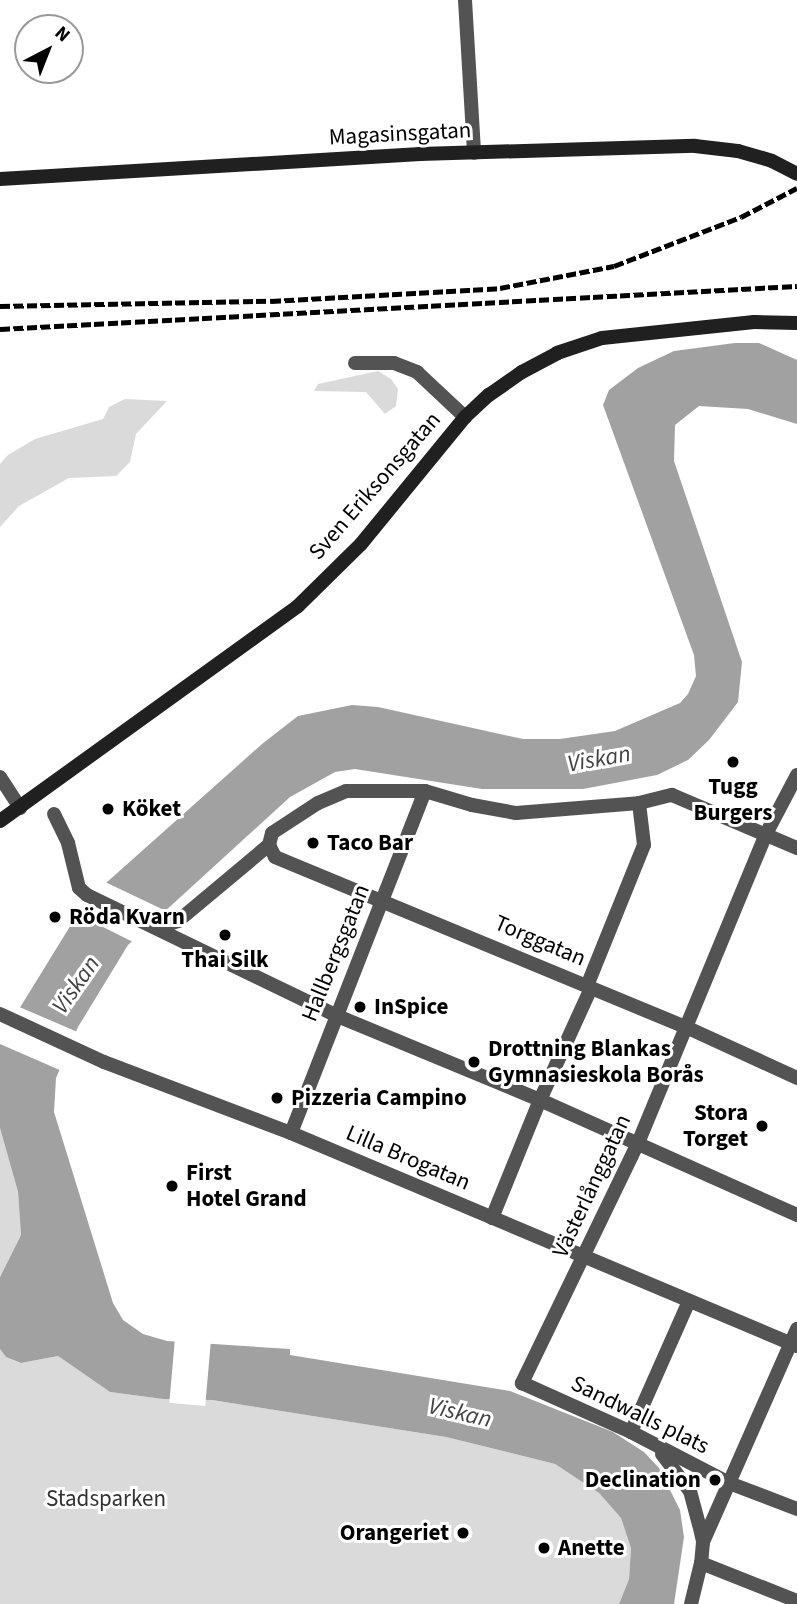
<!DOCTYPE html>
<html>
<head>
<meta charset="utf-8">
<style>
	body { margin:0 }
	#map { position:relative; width:797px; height:1604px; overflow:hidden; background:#fff; font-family:"Source Sans 3",sans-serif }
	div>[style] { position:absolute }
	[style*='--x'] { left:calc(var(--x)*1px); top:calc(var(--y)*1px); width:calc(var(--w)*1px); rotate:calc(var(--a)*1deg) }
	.green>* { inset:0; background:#dadada }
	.water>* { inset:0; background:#a1a1a1 }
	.pier>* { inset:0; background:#fff; transform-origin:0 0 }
	.street>* { height:14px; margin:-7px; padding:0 7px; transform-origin:7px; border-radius:7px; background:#535353 }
	.secondary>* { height:14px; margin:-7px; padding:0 7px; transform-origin:7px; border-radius:7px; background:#202020 }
	.rail>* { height:5px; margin-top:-2.5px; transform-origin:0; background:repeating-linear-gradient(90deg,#000 0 10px,transparent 0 13.5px) }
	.dots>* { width:19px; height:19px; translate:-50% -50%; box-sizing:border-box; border:4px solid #fff; border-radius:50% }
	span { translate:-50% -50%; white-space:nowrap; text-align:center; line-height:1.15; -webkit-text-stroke:6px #fff; paint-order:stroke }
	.street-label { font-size:23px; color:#000 }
	.poi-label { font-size:23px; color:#000; font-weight:700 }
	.left { translate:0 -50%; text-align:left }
	.right { translate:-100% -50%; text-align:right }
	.park-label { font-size:23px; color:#313131 }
	.water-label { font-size:24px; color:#424242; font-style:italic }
	.north { position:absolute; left:14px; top:14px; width:70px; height:70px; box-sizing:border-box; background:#fff; border:2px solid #999; border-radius:50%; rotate:42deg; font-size:19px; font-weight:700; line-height:28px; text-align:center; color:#000 }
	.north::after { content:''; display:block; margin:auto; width:24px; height:32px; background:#000; clip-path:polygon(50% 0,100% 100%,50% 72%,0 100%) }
</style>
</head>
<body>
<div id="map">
	<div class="green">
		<i style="clip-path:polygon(378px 371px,391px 379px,398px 389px,396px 406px,385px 414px,366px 392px,314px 391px,318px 384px)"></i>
		<i style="clip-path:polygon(125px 399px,167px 401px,136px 434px,130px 462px,116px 476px,69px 478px,19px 506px,0 527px,0 464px,8px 455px,35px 439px,103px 419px,109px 407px)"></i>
		<i style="clip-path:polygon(0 1128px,18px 1192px,21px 1235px,0 1277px)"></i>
		<i style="clip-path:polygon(0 1349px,6px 1357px,21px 1363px,58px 1356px,110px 1392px,163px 1399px,212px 1400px,446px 1437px,555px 1464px,599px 1493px,621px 1518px,631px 1547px,629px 1579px,619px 1604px,0 1604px)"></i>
	</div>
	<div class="water">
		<i style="clip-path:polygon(735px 343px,759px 343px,797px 360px,797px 424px,748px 409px,699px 406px,675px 425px,674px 461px,742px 662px,738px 702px,709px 740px,688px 760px,657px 775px,583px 789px,482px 789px,355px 769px,335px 772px,290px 797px,128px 945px,78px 1027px,56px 1078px,54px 1112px,113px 1303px,123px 1320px,143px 1334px,167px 1341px,290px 1349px,290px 1355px,510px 1391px,613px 1432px,644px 1452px,659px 1468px,680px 1510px,684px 1537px,674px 1604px,619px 1604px,629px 1579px,631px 1548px,621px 1518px,599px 1493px,555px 1464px,446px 1437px,212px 1400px,163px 1399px,110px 1392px,58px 1356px,21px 1363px,6px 1357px,0 1349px,0 1277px,21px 1235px,18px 1192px,0 1128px,0 1040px,77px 915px,106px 883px,262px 744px,298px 716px,352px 705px,378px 707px,523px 739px,560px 739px,615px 731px,680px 703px,688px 694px,696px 676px,694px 655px,603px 405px,609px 390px,638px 368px,674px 351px)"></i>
	</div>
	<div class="pier">
		<i style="clip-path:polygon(103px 881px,166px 911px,135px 943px,75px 913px)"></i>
		<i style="clip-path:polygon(17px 1006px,80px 1033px,62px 1071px,0 1044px,0 1033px)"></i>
		<i style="left:175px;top:1338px;width:36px;height:65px;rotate:5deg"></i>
	</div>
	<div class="street">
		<i style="--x:465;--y:0;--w:153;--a:86.6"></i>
		<i style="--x:355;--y:363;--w:39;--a:0"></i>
		<i style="--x:394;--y:363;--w:25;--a:21"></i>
		<i style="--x:417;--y:372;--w:66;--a:43.2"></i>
		<i style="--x:797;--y:775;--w:67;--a:117.7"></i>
		<i style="--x:766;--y:834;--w:334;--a:112.5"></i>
		<i style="--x:638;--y:1143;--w:267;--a:115.8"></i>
		<i style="--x:522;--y:1383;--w:120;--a:24.2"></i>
		<i style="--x:631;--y:1432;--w:110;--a:27.5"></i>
		<i style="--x:729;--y:1483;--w:73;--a:20.9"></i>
		<i style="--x:0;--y:777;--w:37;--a:57"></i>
		<i style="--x:54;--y:814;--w:32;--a:64"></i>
		<i style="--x:68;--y:843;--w:46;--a:76.3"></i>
		<i style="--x:79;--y:888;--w:11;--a:41"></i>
		<i style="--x:87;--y:895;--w:276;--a:25.8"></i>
		<i style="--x:335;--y:1015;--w:222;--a:22.5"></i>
		<i style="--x:540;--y:1100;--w:282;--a:24.1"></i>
		<i style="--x:269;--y:845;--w:13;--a:63"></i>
		<i style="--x:275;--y:857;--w:447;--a:22.5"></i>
		<i style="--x:688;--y:1028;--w:120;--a:24.6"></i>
		<i style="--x:157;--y:928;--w:22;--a:-18"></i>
		<i style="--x:178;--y:921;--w:119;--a:-39.9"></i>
		<i style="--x:269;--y:845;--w:12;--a:-76"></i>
		<i style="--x:272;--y:833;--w:55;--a:-33.1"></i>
		<i style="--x:318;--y:803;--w:30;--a:-23"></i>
		<i style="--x:346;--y:791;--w:79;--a:0"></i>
		<i style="--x:425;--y:791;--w:49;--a:16.6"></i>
		<i style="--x:472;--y:805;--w:45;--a:10.3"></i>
		<i style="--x:516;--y:813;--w:123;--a:-4.6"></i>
		<i style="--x:639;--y:803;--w:34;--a:-14"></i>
		<i style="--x:672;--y:795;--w:136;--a:23"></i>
		<i style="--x:587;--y:986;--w:152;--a:-68"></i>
		<i style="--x:644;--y:845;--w:42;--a:-96.8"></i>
		<i style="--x:0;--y:1014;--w:115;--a:24.8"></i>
		<i style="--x:104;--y:1062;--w:200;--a:20.8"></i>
		<i style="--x:291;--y:1133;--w:549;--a:22.83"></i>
		<i style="--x:291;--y:1133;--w:367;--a:-68.6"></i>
		<i style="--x:492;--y:1218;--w:127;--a:-67.9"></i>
		<i style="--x:540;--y:1100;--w:123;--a:-65.5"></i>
		<i style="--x:631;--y:1432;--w:143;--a:-66.1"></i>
		<i style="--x:662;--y:1454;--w:46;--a:52.9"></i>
		<i style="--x:690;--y:1491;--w:34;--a:75"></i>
		<i style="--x:699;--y:1524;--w:18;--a:77"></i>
		<i style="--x:703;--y:1542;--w:21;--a:95"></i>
		<i style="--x:701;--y:1563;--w:42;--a:103.7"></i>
		<i style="--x:703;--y:1542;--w:233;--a:-66.2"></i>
		<i style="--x:701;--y:1563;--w:103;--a:21.6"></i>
	</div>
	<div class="secondary">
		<i style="--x:0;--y:179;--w:421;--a:-3.4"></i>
		<i style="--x:420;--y:154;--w:275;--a:-1.7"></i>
		<i style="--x:695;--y:146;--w:43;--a:6.6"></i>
		<i style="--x:738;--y:151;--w:35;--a:16"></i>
		<i style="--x:772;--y:161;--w:28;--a:27"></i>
		<i style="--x:0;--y:821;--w:367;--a:-35.8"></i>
		<i style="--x:298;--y:606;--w:88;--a:-44.5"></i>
		<i style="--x:361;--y:544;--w:164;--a:-50.7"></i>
		<i style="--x:465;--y:417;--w:33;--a:-43"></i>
		<i style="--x:489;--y:395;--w:40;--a:-34.9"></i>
		<i style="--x:522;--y:372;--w:40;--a:-28"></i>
		<i style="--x:557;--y:353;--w:47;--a:-18.4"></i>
		<i style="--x:602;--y:338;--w:153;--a:-6"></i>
		<i style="--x:754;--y:322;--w:43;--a:1.3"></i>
	</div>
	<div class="rail">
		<i style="--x:0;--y:306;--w:271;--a:-1.1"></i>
		<i style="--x:271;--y:301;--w:229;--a:-3.2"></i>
		<i style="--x:500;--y:288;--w:116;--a:-10.9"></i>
		<i style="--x:614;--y:266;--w:136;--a:-21.1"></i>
		<i style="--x:741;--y:217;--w:63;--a:-27.4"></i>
		<i style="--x:0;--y:329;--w:798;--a:-3.09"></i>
	</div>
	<div class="dots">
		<i style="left:733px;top:762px;background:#000"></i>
		<i style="left:108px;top:809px;background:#000"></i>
		<i style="left:313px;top:843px;background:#000"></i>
		<i style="left:55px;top:917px;background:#000"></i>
		<i style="left:225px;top:935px;background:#000"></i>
		<i style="left:360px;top:1007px;background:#000"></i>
		<i style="left:474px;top:1062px;background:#000"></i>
		<i style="left:277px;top:1098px;background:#000"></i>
		<i style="left:762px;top:1126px;background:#000"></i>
		<i style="left:172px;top:1186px;background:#000"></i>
		<i style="left:715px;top:1480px;background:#000"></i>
		<i style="left:463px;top:1533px;background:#000"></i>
		<i style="left:544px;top:1548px;background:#000"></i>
	</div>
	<div class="street-label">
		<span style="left:400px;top:134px;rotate:-3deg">Magasinsgatan</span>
		<span style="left:375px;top:486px;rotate:-49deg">Sven Eriksonsgatan</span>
		<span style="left:540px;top:941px;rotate:23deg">Torggatan</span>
		<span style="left:336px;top:953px;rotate:-68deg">Hallbergsgatan</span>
		<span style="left:408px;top:1158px;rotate:23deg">Lilla Brogatan</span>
		<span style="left:592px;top:1186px;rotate:-65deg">Västerlånggatan</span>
		<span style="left:640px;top:1415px;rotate:26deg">Sandwalls plats</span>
	</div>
	<div class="poi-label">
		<span style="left:733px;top:800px">Tugg<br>Burgers</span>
		<span class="left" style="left:122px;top:809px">Köket</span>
		<span class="left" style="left:327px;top:843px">Taco Bar</span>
		<span class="left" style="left:69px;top:917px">Röda Kvarn</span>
		<span style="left:225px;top:960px">Thai Silk</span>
		<span class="left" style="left:374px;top:1007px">InSpice</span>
		<span class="left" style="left:488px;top:1062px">Drottning Blankas<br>Gymnasieskola Borås</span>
		<span class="left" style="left:291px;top:1098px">Pizzeria Campino</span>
		<span class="right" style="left:748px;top:1126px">Stora<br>Torget</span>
		<span class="left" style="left:186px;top:1186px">First<br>Hotel Grand</span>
		<span class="right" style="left:701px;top:1480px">Declination</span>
		<span class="right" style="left:449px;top:1533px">Orangeriet</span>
		<span class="left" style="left:558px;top:1548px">Anette</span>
	</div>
	<div class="park-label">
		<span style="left:106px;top:1499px">Stadsparken</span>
	</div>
	<div class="water-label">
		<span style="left:599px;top:759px;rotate:-10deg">Viskan</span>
		<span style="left:76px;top:985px;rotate:-55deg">Viskan</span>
		<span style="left:460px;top:1413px;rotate:13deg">Viskan</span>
	</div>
	<div class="north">N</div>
</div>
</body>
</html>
